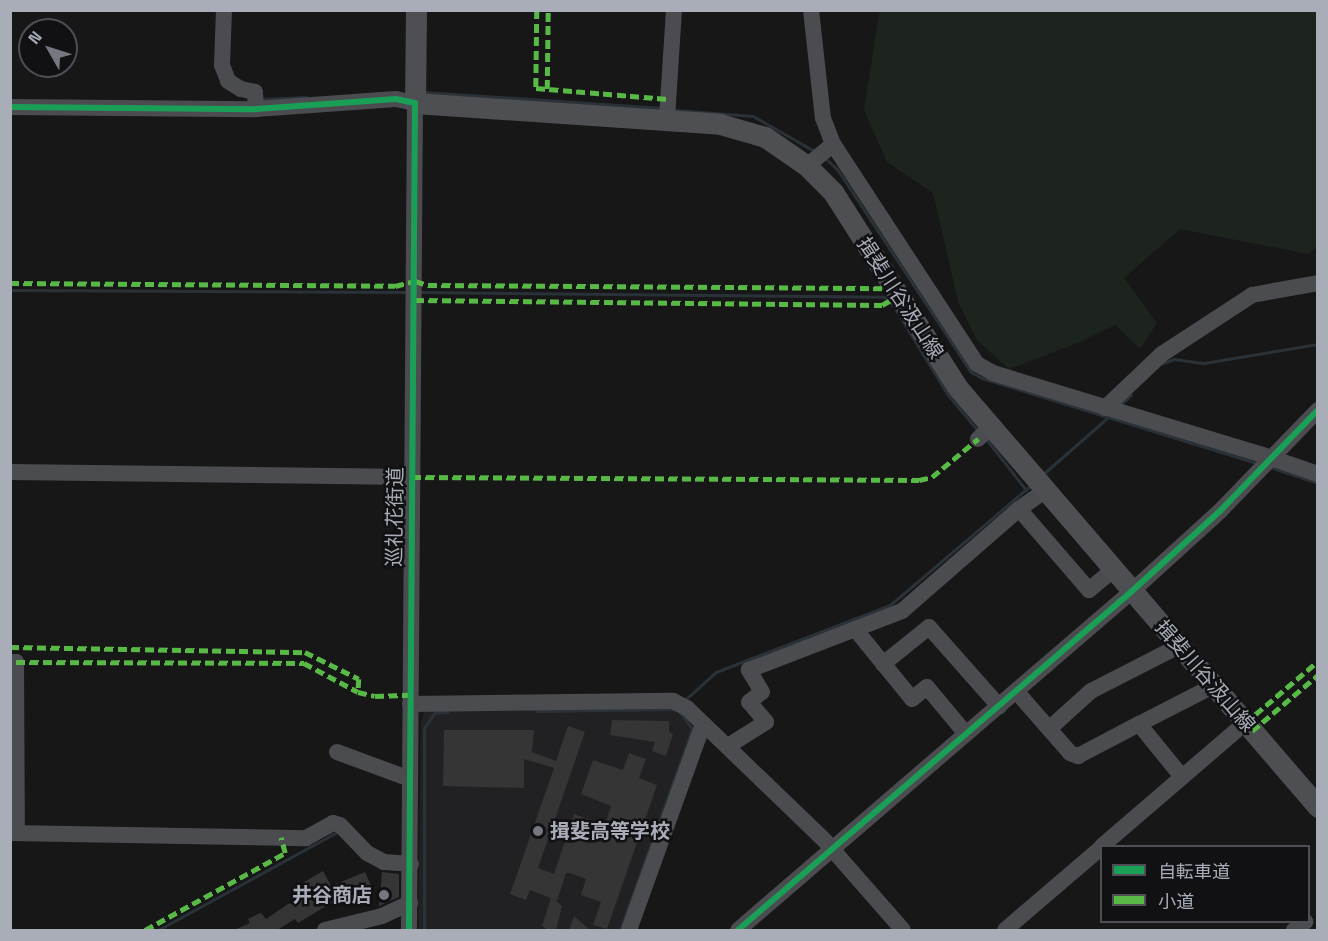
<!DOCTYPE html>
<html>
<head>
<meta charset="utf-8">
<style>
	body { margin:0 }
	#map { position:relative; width:1328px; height:941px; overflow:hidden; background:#171717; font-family:"Space Grotesk","Noto Sans JP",sans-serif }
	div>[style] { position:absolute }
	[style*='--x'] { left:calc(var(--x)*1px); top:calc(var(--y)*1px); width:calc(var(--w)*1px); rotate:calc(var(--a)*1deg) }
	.built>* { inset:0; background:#212123 }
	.green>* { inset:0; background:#1d241e }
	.stream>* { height:3px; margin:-1.5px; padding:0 1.5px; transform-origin:1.5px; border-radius:1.5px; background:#2a3239 }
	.building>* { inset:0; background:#353536 }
	.minor>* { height:16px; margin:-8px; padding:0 8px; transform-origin:8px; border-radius:8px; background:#4b4c50 }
	.major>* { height:21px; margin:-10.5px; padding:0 10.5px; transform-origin:10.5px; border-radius:10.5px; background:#4d4f52 }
	.quiet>* { height:4.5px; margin-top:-2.25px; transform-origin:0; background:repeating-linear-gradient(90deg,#58b947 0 9px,transparent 0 13.5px) }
	.cycleway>* { height:6px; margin:-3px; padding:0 3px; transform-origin:3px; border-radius:3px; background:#1a9f57 }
	.dots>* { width:16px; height:16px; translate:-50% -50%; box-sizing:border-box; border:3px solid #111113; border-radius:50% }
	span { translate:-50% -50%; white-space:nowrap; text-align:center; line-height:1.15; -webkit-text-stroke:5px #111113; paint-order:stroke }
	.street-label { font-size:20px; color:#a8adb8 }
	.poi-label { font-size:20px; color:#a8adb8; font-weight:700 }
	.left { translate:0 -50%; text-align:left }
	.right { translate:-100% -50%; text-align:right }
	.frame { position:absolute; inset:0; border:12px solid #a8adb8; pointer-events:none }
	.legend { position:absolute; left:1100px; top:845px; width:210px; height:78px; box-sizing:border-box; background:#111113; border:2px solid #4d4f55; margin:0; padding:8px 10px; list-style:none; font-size:18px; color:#a8adb8 }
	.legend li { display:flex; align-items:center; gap:12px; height:30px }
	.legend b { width:30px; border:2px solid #4d4f55 }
	.north { position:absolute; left:18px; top:18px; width:60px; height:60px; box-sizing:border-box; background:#111113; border:2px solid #4d4f55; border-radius:50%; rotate:309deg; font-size:16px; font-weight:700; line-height:24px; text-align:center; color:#a8adb8 }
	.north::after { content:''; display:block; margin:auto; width:21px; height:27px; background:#757880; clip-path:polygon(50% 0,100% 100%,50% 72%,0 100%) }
</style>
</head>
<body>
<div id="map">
	<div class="built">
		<i style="clip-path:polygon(669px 704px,696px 723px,694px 731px,620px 930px,418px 930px,421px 721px,424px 712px,436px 707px)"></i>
	</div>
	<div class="green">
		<i style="clip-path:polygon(883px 11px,1317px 11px,1317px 247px,1308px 254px,1180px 229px,1124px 278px,1157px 323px,1140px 349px,1115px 325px,1075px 344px,1009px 369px,976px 339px,958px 301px,933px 193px,887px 162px,864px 110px,879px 14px)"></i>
	</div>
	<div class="stream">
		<i style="--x:423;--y:92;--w:240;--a:3.8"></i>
		<i style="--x:261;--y:99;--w:45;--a:-2.5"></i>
		<i style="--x:675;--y:110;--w:78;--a:4.4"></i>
		<i style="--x:753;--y:116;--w:70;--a:29.8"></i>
		<i style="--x:825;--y:158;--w:16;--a:43"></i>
		<i style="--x:837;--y:169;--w:243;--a:56.6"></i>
		<i style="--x:971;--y:372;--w:13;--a:29"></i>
		<i style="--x:982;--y:378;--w:285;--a:17.2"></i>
		<i style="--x:10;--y:290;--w:398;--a:0.3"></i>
		<i style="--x:420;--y:292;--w:464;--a:0.6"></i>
		<i style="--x:884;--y:297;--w:12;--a:42"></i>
		<i style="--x:893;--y:305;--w:105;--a:58.6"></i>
		<i style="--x:948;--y:395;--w:48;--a:50"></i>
		<i style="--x:1163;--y:363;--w:12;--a:-20"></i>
		<i style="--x:1174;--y:359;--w:30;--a:8"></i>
		<i style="--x:1204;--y:363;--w:116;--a:-9.5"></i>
		<i style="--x:1120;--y:405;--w:15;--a:-42"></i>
		<i style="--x:986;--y:439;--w:65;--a:51.9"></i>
		<i style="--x:1273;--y:468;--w:47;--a:18.4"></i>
		<i style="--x:1042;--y:475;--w:86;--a:-41.2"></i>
		<i style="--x:687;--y:698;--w:39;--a:-42"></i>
		<i style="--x:716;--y:672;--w:186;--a:-21.1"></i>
		<i style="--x:890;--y:605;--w:185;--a:-40.4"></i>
		<i style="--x:536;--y:711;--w:137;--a:-0.8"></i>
		<i style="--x:158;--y:930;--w:202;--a:-28.7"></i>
		<i style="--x:424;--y:930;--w:202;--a:-90"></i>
		<i style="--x:424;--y:728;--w:18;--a:-56"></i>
		<i style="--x:434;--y:713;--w:14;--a:-4"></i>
		<i style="--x:620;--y:930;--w:214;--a:-70.3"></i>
		<i style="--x:692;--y:729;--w:24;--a:-125"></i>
	</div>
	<div class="building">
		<i style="clip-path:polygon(612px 720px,669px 721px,669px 732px,673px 734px,666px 756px,652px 751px,655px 742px,610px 735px)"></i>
		<i style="clip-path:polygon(568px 726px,585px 732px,538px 868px,554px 874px,574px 814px,605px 825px,611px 806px,581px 794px,593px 760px,623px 770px,629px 753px,646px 759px,639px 778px,657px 785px,607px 929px,593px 925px,601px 902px,581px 895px,586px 879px,570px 873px,566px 873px,557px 901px,554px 899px,562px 906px,556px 930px,548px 930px,542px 926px,551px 898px,530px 890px,526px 900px,510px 894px,554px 768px,524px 759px,524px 788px,443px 786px,444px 730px,534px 730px,532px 752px,556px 761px)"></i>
		<i style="clip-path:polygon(323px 871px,331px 886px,365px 872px,373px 890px,333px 906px,331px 903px,298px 923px,295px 919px,277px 930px,234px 930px,250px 923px,248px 919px,256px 915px,261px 913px,266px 919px,300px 896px,294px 888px)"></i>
		<i style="clip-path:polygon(382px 872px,399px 874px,399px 897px,379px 906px)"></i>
		<i style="clip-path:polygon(574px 916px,590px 930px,569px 930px)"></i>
	</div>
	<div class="minor">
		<i style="--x:224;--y:10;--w:55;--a:92.1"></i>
		<i style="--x:222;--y:65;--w:17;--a:69"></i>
		<i style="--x:228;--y:81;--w:15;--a:32"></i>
		<i style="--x:241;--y:89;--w:14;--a:12"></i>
		<i style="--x:255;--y:92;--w:17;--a:87"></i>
		<i style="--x:811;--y:10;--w:109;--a:83.7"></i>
		<i style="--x:823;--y:118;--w:28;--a:69"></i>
		<i style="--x:833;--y:144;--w:263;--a:56.8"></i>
		<i style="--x:977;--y:364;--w:18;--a:29"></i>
		<i style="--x:993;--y:373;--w:279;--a:16.9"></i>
		<i style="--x:1260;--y:454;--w:61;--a:19"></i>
		<i style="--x:10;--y:107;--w:246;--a:0.5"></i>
		<i style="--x:256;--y:109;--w:140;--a:-4.1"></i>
		<i style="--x:396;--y:99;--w:19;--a:12"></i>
		<i style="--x:415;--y:103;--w:827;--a:90.42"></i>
		<i style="--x:667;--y:118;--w:108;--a:-86.3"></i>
		<i style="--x:807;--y:166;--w:34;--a:-40"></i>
		<i style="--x:1105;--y:408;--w:79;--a:-43.5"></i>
		<i style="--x:1162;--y:354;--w:108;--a:-33.2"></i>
		<i style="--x:1252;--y:295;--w:67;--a:-10.3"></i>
		<i style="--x:978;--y:439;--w:18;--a:-43"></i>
		<i style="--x:10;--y:472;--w:402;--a:0.7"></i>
		<i style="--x:1019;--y:509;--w:107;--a:49.2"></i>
		<i style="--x:1089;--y:590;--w:31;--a:-40"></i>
		<i style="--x:855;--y:629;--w:90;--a:50.8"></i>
		<i style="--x:912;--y:699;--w:19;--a:-39"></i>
		<i style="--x:927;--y:687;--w:61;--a:50.3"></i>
		<i style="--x:10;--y:662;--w:6;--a:0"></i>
		<i style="--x:16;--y:662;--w:171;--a:89.7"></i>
		<i style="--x:883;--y:664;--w:59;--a:-38.8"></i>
		<i style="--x:929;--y:627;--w:106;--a:48.5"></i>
		<i style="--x:1016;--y:691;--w:82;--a:48.9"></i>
		<i style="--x:1070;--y:753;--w:9;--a:21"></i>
		<i style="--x:1078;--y:756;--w:69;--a:-27.7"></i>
		<i style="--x:1139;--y:724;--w:68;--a:50.9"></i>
		<i style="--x:410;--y:704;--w:263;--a:-0.7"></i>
		<i style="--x:673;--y:701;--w:16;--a:27"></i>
		<i style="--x:687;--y:708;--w:192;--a:43.9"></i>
		<i style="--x:825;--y:841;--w:118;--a:48.8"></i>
		<i style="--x:1139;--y:724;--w:83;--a:-27.2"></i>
		<i style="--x:1050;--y:728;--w:55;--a:-42.1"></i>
		<i style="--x:1091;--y:691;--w:99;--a:-27.1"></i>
		<i style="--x:728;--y:746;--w:45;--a:-32.3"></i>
		<i style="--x:766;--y:722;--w:26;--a:-130"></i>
		<i style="--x:749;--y:702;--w:16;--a:-38"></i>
		<i style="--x:762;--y:692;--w:26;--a:-121"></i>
		<i style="--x:749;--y:670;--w:164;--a:-21.1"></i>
		<i style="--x:902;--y:611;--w:155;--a:-41.1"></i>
		<i style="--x:1019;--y:509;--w:32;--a:-35"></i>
		<i style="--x:337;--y:752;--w:78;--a:20.3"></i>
		<i style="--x:10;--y:833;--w:296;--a:1"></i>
		<i style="--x:306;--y:838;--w:31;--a:-29"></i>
		<i style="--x:333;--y:823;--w:7;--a:16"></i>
		<i style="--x:340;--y:825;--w:39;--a:46"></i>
		<i style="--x:367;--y:853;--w:19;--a:28"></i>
		<i style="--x:384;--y:862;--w:27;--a:4"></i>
		<i style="--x:1102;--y:846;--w:189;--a:-40.7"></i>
		<i style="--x:325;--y:930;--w:59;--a:-13.8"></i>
		<i style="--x:382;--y:916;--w:31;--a:-25"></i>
		<i style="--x:629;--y:930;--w:219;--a:-70.2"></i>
		<i style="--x:738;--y:930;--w:518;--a:-40.7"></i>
		<i style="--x:1131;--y:592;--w:120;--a:-42.3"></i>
		<i style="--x:1220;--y:511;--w:141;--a:-45.9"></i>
		<i style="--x:1005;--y:930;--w:128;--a:-40.6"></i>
		<i style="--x:1294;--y:930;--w:14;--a:-36"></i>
	</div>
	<div class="major">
		<i style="--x:416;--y:10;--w:93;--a:90.6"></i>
		<i style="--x:415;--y:103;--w:306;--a:3.9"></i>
		<i style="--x:720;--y:124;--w:47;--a:16.1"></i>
		<i style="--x:765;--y:137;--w:51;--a:34.6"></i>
		<i style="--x:807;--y:166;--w:37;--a:45"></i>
		<i style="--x:833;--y:192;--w:232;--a:57.5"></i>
		<i style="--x:958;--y:388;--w:552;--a:49.33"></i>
	</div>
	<div class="quiet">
		<i style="--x:537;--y:10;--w:78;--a:90.7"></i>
		<i style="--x:536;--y:88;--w:132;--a:4.8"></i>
		<i style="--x:547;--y:89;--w:79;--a:-89.3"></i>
		<i style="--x:10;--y:283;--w:385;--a:0.4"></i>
		<i style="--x:395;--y:286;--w:21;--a:-14"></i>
		<i style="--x:415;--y:281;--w:14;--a:17"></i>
		<i style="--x:428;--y:285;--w:460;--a:0.4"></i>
		<i style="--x:888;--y:288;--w:5;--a:-22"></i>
		<i style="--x:415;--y:300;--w:467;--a:0.6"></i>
		<i style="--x:882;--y:305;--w:20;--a:-30"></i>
		<i style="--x:412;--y:477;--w:507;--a:0.34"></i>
		<i style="--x:919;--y:480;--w:13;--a:-13"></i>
		<i style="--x:932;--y:477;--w:60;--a:-39.6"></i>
		<i style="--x:10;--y:647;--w:295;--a:1"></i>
		<i style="--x:305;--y:652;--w:60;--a:26.6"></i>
		<i style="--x:359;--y:679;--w:13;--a:94"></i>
		<i style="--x:16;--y:662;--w:288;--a:0.2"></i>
		<i style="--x:304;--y:663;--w:61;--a:28.2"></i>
		<i style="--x:358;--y:692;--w:17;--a:13"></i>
		<i style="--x:375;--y:696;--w:35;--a:-2"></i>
		<i style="--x:1245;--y:723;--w:96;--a:-40.3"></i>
		<i style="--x:1252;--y:731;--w:87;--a:-40.3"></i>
		<i style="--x:145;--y:930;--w:160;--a:-28.8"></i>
		<i style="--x:285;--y:853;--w:16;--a:-105"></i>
	</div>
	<div class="cycleway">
		<i style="--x:10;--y:107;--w:246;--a:0.5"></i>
		<i style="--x:256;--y:109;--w:140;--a:-4.1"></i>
		<i style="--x:396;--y:99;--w:19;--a:12"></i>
		<i style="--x:415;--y:103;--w:827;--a:90.42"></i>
		<i style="--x:738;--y:930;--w:518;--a:-40.7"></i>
		<i style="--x:1131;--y:592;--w:120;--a:-42.3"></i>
		<i style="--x:1220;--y:511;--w:141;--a:-45.9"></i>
	</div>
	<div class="dots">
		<i style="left:538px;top:831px;background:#757880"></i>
		<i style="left:384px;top:895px;background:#757880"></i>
	</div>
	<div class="street-label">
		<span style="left:900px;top:298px;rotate:57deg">揖斐川谷汲山線</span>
		<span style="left:395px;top:517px;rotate:-89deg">巡礼花街道</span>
		<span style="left:1205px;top:676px;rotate:49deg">揖斐川谷汲山線</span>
	</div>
	<div class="poi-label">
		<span class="left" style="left:550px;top:831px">揖斐高等学校</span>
		<span class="right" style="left:372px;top:895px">井谷商店</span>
	</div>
	<div class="frame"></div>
	<ul class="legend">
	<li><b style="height:8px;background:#1a9f57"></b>自転車道</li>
	<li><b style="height:8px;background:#58b947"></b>小道</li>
	</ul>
	<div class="north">N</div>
</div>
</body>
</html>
